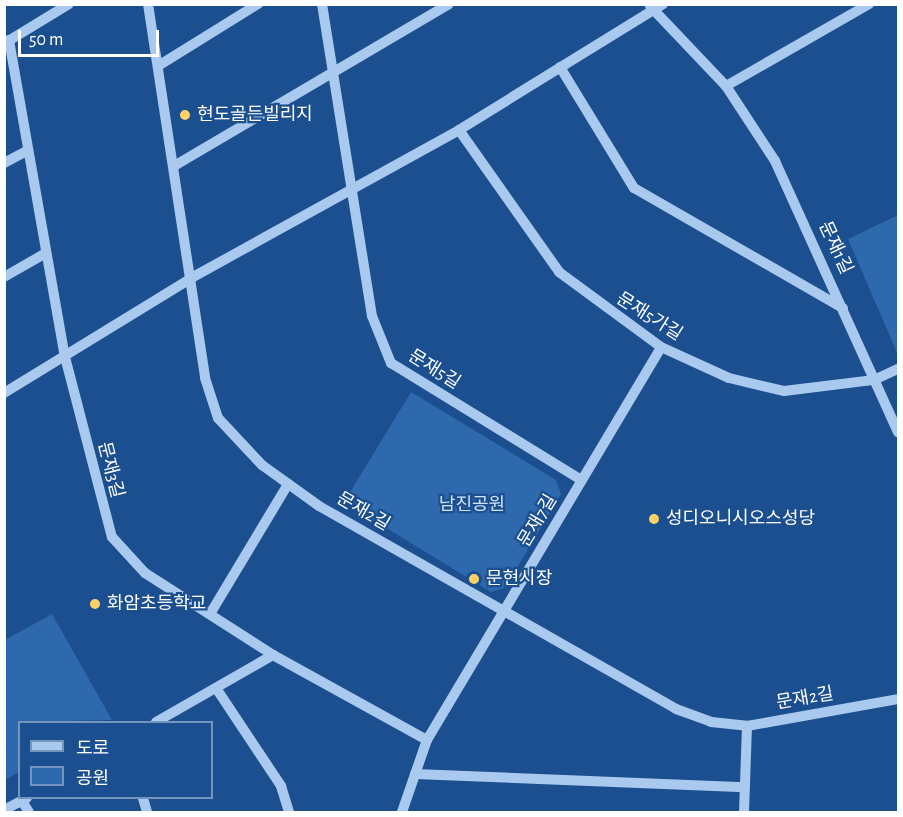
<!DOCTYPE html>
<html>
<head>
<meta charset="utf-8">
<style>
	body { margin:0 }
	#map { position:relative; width:903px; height:817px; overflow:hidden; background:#1b4f8f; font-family:"Alegreya Sans","Noto Sans KR",sans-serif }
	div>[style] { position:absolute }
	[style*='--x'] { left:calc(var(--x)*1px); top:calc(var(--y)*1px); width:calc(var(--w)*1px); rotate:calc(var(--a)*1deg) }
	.green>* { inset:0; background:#2e69ad }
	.minor>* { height:10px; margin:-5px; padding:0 5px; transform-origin:5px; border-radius:5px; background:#a9c9ee }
	.dots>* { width:16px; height:16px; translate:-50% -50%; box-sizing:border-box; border:3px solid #1b4f8f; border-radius:50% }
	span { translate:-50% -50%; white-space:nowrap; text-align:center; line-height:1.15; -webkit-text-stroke:4.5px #1b4f8f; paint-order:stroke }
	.poi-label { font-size:18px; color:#fff }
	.left { translate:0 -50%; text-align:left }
	.street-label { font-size:18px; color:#fff }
	.park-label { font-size:18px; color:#cfe3fa }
	.frame { position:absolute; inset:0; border:6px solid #fff; pointer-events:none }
	.legend { position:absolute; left:18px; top:721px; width:195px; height:78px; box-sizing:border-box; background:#1b4f8f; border:2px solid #7695bc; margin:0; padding:8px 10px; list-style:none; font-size:18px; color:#fff }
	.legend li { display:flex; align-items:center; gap:12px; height:30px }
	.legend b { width:30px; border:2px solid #7695bc }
	.scale { position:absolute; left:18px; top:30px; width:141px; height:27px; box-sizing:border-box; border:3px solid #fff; border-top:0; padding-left:8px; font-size:18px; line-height:21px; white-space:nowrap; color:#fff; -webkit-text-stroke:4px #1b4f8f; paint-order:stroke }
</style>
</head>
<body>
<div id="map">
	<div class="green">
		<i style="clip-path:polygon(898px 215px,898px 355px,848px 239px)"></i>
		<i style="clip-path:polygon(411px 392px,556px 480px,561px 494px,505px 588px,491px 592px,344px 502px)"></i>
		<i style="clip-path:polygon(52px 614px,112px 720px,20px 722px,19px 772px,5px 780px,5px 640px)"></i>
	</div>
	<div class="minor">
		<i style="--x:148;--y:4;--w:378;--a:81.3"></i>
		<i style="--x:205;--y:378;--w:42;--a:72"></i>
		<i style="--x:218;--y:418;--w:64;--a:46.9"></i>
		<i style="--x:262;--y:465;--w:70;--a:35.7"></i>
		<i style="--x:319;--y:506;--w:411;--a:29.6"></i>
		<i style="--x:676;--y:709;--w:37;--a:20"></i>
		<i style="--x:711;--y:722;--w:36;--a:6"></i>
		<i style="--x:747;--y:726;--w:153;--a:-10.1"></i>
		<i style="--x:322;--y:4;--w:316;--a:80.9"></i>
		<i style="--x:372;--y:316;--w:51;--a:68"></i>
		<i style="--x:391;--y:363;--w:223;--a:31.6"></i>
		<i style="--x:650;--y:6;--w:110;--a:46.5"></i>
		<i style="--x:726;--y:86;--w:90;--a:56.8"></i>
		<i style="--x:775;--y:161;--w:298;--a:65.6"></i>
		<i style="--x:9;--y:40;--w:322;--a:80"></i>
		<i style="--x:65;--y:357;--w:186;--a:75.4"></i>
		<i style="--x:112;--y:537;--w:49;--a:47.5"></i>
		<i style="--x:145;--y:573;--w:152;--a:32.6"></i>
		<i style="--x:273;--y:655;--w:176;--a:28.9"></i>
		<i style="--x:5;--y:43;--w:75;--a:-31.4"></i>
		<i style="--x:158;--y:66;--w:118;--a:-31.8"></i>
		<i style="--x:560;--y:67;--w:142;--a:58.6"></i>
		<i style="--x:634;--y:188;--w:241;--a:29.9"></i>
		<i style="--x:726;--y:86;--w:165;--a:-29.8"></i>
		<i style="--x:459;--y:130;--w:174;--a:54.8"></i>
		<i style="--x:559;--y:272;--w:127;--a:36.3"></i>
		<i style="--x:661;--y:347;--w:75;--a:24.5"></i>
		<i style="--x:729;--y:378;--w:57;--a:13.3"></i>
		<i style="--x:784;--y:391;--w:91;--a:-7"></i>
		<i style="--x:874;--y:380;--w:26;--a:-25"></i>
		<i style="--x:4;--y:163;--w:27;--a:-28"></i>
		<i style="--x:174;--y:166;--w:319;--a:-30.5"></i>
		<i style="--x:4;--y:277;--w:48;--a:-29.7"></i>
		<i style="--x:4;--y:393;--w:222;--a:-31.5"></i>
		<i style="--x:193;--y:277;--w:304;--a:-28.9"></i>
		<i style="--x:459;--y:130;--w:240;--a:-31.7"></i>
		<i style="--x:210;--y:614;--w:152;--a:-59"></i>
		<i style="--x:216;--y:688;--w:118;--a:56.4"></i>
		<i style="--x:281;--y:786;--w:27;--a:73"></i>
		<i style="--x:156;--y:722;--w:135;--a:-29.8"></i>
		<i style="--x:415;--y:774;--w:330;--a:2.3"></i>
		<i style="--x:143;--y:798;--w:15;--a:74"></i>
		<i style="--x:22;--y:801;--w:13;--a:58"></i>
		<i style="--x:4;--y:810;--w:26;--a:-28"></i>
		<i style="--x:402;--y:812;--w:76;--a:-70.9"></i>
		<i style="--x:427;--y:740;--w:457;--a:-59.2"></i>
		<i style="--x:744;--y:812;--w:86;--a:-88"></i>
	</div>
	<div class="dots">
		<i style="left:185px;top:115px;background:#ffd166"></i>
		<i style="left:654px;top:519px;background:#ffd166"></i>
		<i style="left:474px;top:579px;background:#ffd166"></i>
		<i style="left:95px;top:604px;background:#ffd166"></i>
	</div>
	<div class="poi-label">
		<span class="left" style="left:197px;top:115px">현도골든빌리지</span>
		<span class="left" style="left:666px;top:519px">성디오니시오스성당</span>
		<span class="left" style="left:486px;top:579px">문현시장</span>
		<span class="left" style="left:107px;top:604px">화암초등학교</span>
	</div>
	<div class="street-label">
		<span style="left:835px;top:248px;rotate:65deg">문재1길</span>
		<span style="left:649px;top:317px;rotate:32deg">문재5가길</span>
		<span style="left:434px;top:370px;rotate:32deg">문재5길</span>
		<span style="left:110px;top:470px;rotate:76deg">문재3길</span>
		<span style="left:363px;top:512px;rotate:30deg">문재2길</span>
		<span style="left:538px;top:521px;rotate:-59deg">문재7길</span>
		<span style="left:805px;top:699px;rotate:-10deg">문재2길</span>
	</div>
	<div class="park-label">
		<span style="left:472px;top:505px">남진공원</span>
	</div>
	<div class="frame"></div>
	<ul class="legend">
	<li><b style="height:8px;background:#a9c9ee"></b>도로</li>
	<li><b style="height:16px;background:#2e69ad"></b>공원</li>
	</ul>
	<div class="scale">50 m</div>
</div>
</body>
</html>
